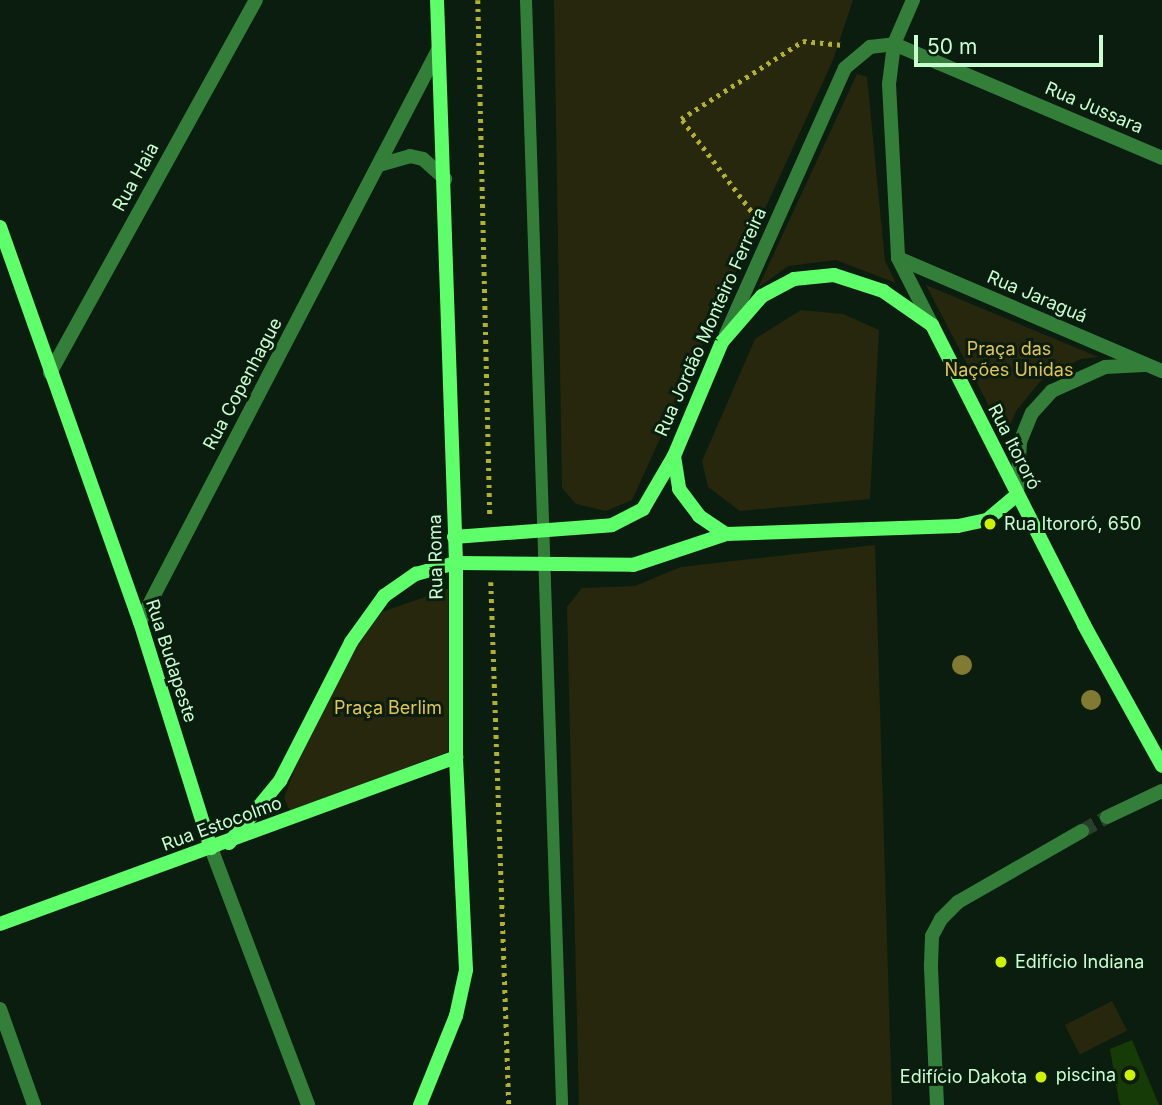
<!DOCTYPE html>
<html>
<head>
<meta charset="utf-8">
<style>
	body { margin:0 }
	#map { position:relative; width:1162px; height:1105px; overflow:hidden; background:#0b1d0f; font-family:Inter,sans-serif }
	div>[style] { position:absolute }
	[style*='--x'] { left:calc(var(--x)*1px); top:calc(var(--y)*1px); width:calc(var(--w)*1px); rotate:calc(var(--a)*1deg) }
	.green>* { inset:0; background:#27270e; transform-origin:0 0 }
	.water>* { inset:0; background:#173b07 }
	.street-tunnel>* { height:14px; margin-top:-7px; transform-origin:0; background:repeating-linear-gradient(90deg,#273f2c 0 14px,transparent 0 21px) }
	.path>* { height:4.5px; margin-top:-2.25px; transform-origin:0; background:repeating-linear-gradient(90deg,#b2b128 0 3.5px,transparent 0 8.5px) }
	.lane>* { height:12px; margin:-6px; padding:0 6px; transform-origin:6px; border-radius:6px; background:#337f3a }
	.street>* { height:14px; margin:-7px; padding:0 7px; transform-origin:7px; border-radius:7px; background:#337f3a }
	.secondary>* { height:14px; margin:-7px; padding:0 7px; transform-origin:7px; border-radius:7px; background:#5eff6a }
	.trees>* { width:20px; height:20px; margin:-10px; border-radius:50%; background:#827a32 }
	.dots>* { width:19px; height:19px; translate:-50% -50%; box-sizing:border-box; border:4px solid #0b1d0f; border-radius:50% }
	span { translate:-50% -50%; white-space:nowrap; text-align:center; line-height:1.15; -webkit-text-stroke:6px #0b1d0f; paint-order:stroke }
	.street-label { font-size:18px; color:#c7ffd0 }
	.park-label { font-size:18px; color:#e3c64f }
	.poi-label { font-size:18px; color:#c7ffd0 }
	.left { translate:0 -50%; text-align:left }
	.right { translate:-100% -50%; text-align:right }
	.scale { position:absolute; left:914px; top:35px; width:189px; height:32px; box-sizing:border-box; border:4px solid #c7ffd0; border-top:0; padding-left:9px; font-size:21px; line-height:24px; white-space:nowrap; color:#c7ffd0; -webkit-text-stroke:5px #0b1d0f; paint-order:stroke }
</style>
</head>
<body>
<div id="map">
	<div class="green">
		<i style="clip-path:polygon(554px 0,853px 0,833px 60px,632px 500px,606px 511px,576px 504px,562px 488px)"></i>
		<i style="clip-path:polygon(857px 74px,867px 77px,885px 261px,896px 283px,836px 260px,788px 266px,758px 288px)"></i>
		<i style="clip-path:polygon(926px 285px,1098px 357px,1081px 359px,1043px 378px,1016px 411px,1005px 437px)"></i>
		<i style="clip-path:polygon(801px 310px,843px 314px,879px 330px,870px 499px,740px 511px,708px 487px,702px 461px,755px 339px)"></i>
		<i style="clip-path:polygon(875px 545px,892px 1105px,579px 1105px,567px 607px,582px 588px,635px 586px,681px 567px)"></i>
		<i style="clip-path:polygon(448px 589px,448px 752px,290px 811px,284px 798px,314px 719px,349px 651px,382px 612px)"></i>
		<i style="left:1112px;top:1001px;width:33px;height:53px;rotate:63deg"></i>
	</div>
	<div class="water">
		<i style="clip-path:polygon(1132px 1040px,1159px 1105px,1121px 1105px,1119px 1101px,1110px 1049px)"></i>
	</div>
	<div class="street-tunnel">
		<i style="--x:1082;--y:831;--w:29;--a:-29"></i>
	</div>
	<div class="path">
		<i style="--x:478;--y:0;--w:517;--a:88.67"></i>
		<i style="--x:756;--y:218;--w:124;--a:-127.1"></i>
		<i style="--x:681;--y:119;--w:145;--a:-32.6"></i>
		<i style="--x:803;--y:41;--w:40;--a:5.7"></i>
		<i style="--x:491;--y:582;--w:523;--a:88.03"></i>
	</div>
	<div class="lane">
		<i style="--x:526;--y:0;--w:1106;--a:88.13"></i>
	</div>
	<div class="street">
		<i style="--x:913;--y:0;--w:48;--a:113.4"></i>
		<i style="--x:894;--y:44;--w:40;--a:97.1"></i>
		<i style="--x:889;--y:84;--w:174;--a:87"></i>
		<i style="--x:898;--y:258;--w:75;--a:63.1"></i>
		<i style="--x:894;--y:44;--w:291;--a:23"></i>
		<i style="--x:379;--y:165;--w:32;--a:-16"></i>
		<i style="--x:410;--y:156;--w:13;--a:13"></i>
		<i style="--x:423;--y:159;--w:30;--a:42"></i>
		<i style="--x:898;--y:258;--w:287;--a:23.2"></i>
		<i style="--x:726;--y:334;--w:291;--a:-65.9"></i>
		<i style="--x:845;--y:68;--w:33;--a:-40"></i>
		<i style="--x:870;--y:47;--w:24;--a:-7"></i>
		<i style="--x:50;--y:373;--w:426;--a:-61.1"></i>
		<i style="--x:1017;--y:495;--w:53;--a:-86.8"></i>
		<i style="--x:1020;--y:442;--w:31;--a:-68"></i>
		<i style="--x:1032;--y:413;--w:30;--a:-48"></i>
		<i style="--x:1052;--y:391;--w:58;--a:-24.4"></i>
		<i style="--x:1105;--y:367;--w:39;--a:-3"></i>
		<i style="--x:140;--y:622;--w:645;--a:-62.48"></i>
		<i style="--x:1107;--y:817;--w:61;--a:-25.3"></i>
		<i style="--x:211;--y:848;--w:275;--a:69.3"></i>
		<i style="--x:0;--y:1009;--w:102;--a:70.5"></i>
		<i style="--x:937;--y:1105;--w:140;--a:-92.5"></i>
		<i style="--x:931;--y:965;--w:29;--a:-88"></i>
		<i style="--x:932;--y:936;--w:19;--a:-62"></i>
		<i style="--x:941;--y:919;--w:24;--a:-45"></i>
		<i style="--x:958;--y:902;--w:143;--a:-29.8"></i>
	</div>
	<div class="secondary">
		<i style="--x:0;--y:227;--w:419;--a:70.5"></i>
		<i style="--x:140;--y:622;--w:237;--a:72.6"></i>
		<i style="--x:674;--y:456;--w:33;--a:81"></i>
		<i style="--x:679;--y:489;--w:34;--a:53"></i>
		<i style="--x:699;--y:516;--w:32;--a:34"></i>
		<i style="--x:454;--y:537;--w:158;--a:-4.3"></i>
		<i style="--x:612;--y:525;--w:35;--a:-27"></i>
		<i style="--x:643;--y:509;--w:61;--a:-59.7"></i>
		<i style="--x:674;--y:456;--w:124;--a:-67.2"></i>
		<i style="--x:722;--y:342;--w:61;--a:-49"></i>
		<i style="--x:762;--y:296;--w:36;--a:-28"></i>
		<i style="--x:794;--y:279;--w:40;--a:-5.7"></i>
		<i style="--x:834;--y:275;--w:52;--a:18.1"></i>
		<i style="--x:883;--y:291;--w:60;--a:34.8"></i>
		<i style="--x:932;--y:325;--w:336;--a:63.1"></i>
		<i style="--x:1084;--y:625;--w:161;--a:61"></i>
		<i style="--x:229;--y:843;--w:80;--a:-50.6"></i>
		<i style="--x:280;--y:781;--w:156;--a:-62.9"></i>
		<i style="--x:351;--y:642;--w:57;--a:-54.3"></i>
		<i style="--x:384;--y:596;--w:39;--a:-35"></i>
		<i style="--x:416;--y:574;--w:41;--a:-15.4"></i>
		<i style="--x:456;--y:563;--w:177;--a:0.6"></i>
		<i style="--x:633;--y:565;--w:98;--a:-18.4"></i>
		<i style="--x:726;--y:534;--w:232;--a:-2"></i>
		<i style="--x:958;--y:526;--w:30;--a:-12"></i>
		<i style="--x:987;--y:520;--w:39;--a:-40"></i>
		<i style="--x:0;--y:924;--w:486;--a:-20.1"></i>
		<i style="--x:420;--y:1105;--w:96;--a:-68"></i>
		<i style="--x:456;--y:1016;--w:47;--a:-77.7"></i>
		<i style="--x:466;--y:970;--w:213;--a:-92.7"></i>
		<i style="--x:456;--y:757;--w:194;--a:-90"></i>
		<i style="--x:456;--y:563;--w:563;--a:-91.93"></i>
	</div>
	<div class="trees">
		<i style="left:962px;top:665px"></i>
		<i style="left:1091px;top:700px"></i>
	</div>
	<div class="dots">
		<i style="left:990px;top:524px;background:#cdf200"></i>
		<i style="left:1001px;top:962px;background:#cdf200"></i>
		<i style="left:1130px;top:1075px;background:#cdf200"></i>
		<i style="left:1041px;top:1077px;background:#cdf200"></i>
	</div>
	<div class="street-label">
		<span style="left:1094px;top:108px;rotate:23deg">Rua Jussara</span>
		<span style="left:136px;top:177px;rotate:-61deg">Rua Haia</span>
		<span style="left:1037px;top:297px;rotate:23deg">Rua Jaraguá</span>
		<span style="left:711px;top:322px;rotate:-66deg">Rua Jordão Monteiro Ferreira</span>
		<span style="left:243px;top:384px;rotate:-62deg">Rua Copenhague</span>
		<span style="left:1014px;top:447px;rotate:63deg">Rua Itororó</span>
		<span style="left:436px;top:557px;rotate:-91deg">Rua Roma</span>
		<span style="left:171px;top:661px;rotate:72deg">Rua Budapeste</span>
		<span style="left:222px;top:824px;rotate:-20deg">Rua Estocolmo</span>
	</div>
	<div class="park-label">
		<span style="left:1009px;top:360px">Praça das<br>Nações Unidas</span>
		<span style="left:388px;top:708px">Praça Berlim</span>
	</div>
	<div class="poi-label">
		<span class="left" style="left:1004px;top:524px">Rua Itororó, 650</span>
		<span class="left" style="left:1015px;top:962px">Edifício Indiana</span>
		<span class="right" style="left:1116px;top:1075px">piscina</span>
		<span class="right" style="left:1027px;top:1077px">Edifício Dakota</span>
	</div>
	<div class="scale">50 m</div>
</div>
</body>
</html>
